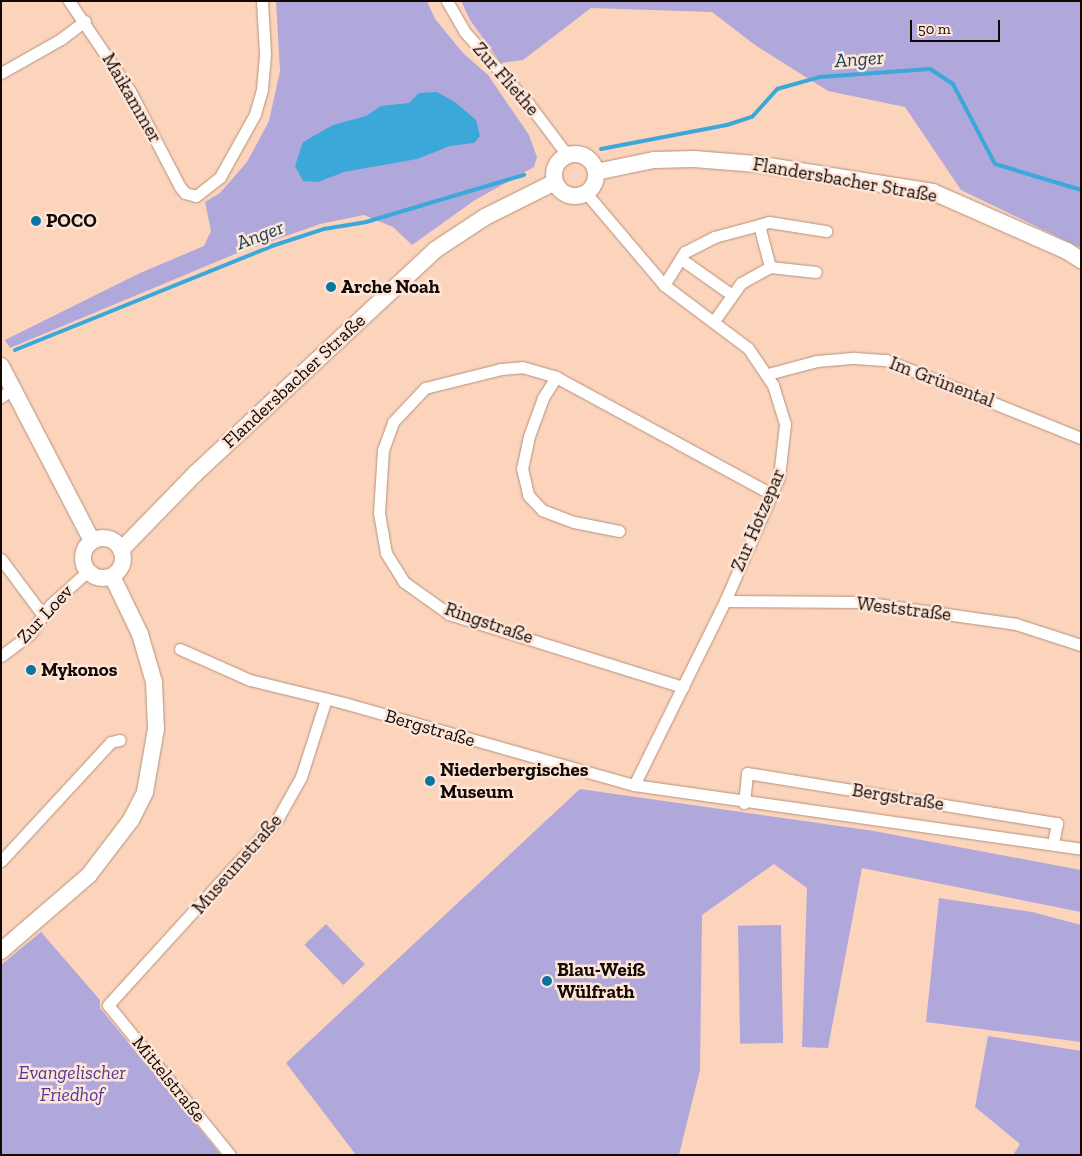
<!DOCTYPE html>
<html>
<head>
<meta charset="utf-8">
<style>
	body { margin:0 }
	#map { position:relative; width:1082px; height:1156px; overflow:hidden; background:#fcd4bc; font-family:"Zilla Slab",serif }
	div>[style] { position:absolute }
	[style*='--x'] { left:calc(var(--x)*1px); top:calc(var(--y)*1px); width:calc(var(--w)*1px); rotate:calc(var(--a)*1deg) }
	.green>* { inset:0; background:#b0a7db; transform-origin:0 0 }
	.water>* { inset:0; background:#3ca8da }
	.stream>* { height:4px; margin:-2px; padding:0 2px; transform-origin:2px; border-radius:2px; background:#3ca8da }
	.roads { filter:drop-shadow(0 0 1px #b5907a) drop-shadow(0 0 1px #b5907a) }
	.street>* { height:11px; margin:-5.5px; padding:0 5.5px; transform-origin:5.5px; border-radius:5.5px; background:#fff }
	.secondary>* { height:16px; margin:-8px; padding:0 8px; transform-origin:8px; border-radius:8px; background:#fff }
	.secondary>.ring { margin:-8px; padding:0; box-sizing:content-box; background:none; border:16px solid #fff; border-radius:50% }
	.dots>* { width:14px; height:14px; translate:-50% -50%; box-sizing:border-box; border:2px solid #fde5d7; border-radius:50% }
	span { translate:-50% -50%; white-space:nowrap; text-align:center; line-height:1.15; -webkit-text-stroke:5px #fde5d7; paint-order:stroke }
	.street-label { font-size:19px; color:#140803 }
	.poi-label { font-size:19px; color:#140803; font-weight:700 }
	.left { translate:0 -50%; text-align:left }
	.park-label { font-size:19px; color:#543899; font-style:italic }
	.water-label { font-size:20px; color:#174459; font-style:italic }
	.frame { position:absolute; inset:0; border:2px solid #140803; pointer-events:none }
	.scale { position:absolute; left:910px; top:20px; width:90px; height:22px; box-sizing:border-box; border:2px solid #140803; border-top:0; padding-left:6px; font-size:15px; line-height:18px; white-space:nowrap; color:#140803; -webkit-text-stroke:4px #fde5d7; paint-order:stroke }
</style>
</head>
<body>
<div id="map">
	<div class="green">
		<i style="clip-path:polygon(276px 1px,427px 1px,435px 19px,463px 53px,488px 75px,529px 135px,537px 157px,534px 167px,475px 200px,412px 245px,393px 227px,364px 215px,320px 224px,235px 254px,10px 348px,5px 340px,140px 273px,204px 246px,211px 231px,205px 202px,220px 193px,247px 162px,269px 121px,280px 71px)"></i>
		<i style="clip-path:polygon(461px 1px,1081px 1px,1081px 248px,961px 190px,905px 107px,828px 91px,755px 45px,712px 12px,591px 8px,523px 60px,501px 63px,470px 20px)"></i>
		<i style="clip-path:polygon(580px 789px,874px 831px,1081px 870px,1081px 912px,862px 868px,828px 1048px,802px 1047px,807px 888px,774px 864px,702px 915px,700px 1070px,679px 1155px,356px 1155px,286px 1063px)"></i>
		<i style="clip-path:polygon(939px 898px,1032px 912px,1081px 925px,1081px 1042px,926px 1022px)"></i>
		<i style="left:326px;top:924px;width:56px;height:30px;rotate:46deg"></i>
		<i style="left:781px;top:925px;width:118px;height:43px;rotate:89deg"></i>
		<i style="clip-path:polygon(41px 932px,100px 1000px,100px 1008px,221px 1155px,1px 1155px,1px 965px)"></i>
		<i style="clip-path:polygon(988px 1036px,1081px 1051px,1081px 1155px,1013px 1155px,1020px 1144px,975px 1107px)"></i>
	</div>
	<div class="water">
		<i style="clip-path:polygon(437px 92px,455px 102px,476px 120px,480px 136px,474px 143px,450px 146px,417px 159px,344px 172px,318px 182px,303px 181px,295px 166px,303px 142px,333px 125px,366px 116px,381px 106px,409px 103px,419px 93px)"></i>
	</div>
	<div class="stream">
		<i style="--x:601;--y:149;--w:128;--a:-10.8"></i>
		<i style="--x:727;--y:125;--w:26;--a:-18"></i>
		<i style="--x:752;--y:117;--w:38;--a:-48"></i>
		<i style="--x:777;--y:89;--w:45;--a:-15.6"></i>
		<i style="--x:820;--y:77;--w:110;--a:-4.2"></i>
		<i style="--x:930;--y:69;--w:27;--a:33"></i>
		<i style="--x:953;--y:84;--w:90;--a:62.3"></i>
		<i style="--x:995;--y:164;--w:90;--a:16.8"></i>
		<i style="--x:15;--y:350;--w:277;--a:-22"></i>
		<i style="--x:272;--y:246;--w:55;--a:-18.1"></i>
		<i style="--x:324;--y:229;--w:43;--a:-9.5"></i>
		<i style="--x:366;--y:222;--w:165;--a:-16.6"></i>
	</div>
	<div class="roads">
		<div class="street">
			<i style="--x:69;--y:1;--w:109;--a:55.9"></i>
			<i style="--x:130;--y:91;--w:108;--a:62.5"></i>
			<i style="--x:180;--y:187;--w:8;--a:50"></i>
			<i style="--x:185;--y:193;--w:11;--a:15"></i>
			<i style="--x:196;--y:196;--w:31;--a:-38"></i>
			<i style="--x:220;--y:177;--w:72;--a:-60.9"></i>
			<i style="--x:255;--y:114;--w:26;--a:-74"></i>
			<i style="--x:262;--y:89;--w:35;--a:-85"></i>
			<i style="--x:265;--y:54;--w:53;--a:-93.2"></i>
			<i style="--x:447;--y:1;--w:34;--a:60"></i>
			<i style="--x:464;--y:31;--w:96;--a:48.4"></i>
			<i style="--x:528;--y:103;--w:66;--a:53"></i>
			<i style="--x:1;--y:73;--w:69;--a:-29.5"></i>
			<i style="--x:61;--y:39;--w:30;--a:-37"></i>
			<i style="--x:586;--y:193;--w:121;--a:49.7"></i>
			<i style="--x:664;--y:285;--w:105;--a:36.9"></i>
			<i style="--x:748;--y:348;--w:45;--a:56"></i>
			<i style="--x:773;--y:385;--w:41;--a:72.9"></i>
			<i style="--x:785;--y:424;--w:53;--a:96.5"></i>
			<i style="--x:779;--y:477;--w:135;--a:113.5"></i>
			<i style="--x:725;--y:601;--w:205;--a:116.3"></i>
			<i style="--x:759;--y:225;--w:10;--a:-17"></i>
			<i style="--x:769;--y:222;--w:58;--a:9"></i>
			<i style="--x:681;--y:259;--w:62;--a:35.2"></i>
			<i style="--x:770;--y:267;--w:46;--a:6.2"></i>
			<i style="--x:664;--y:285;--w:39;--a:-58"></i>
			<i style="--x:685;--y:252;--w:33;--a:-27"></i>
			<i style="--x:714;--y:237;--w:47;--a:-14.9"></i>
			<i style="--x:759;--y:225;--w:43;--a:75.3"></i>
			<i style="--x:770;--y:267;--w:33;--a:151"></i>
			<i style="--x:741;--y:283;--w:47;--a:125.4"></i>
			<i style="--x:768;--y:374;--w:51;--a:-14.9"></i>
			<i style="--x:817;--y:361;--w:38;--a:-5"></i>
			<i style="--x:855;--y:358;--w:31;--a:4"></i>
			<i style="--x:886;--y:360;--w:210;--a:21.8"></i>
			<i style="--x:556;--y:377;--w:25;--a:122"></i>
			<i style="--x:543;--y:398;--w:40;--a:110.2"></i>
			<i style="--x:529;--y:436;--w:33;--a:102"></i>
			<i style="--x:522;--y:468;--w:28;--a:77"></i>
			<i style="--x:528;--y:495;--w:21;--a:47"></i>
			<i style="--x:542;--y:510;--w:34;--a:21"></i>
			<i style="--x:574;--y:522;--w:46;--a:11.3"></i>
			<i style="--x:1;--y:397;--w:14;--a:-36"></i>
			<i style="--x:1;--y:559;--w:69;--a:53.3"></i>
			<i style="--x:725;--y:601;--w:137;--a:0.4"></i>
			<i style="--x:862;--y:602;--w:156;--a:8.1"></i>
			<i style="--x:1016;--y:624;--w:68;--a:17.9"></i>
			<i style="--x:180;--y:649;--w:77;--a:23.9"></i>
			<i style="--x:250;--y:680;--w:97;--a:13.7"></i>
			<i style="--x:344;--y:703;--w:301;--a:15.8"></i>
			<i style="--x:634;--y:785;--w:452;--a:8.1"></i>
			<i style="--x:1;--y:656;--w:36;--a:-37"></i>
			<i style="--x:30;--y:634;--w:35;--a:-55"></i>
			<i style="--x:50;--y:605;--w:51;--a:-41.8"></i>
			<i style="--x:683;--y:687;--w:245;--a:-162.7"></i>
			<i style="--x:449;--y:614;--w:55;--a:-144.6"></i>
			<i style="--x:404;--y:582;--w:34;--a:-122"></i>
			<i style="--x:386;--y:553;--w:41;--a:-99.9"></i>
			<i style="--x:379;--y:513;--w:63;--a:-86.4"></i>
			<i style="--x:383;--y:450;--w:30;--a:-70"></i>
			<i style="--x:393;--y:422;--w:47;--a:-46.7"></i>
			<i style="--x:425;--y:388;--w:78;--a:-14"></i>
			<i style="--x:501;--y:369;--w:21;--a:-5"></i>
			<i style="--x:522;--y:367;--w:35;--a:16"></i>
			<i style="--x:556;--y:377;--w:243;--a:28.5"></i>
			<i style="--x:744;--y:803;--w:30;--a:-84"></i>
			<i style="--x:747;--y:773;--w:314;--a:9.2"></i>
			<i style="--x:1057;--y:823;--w:21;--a:101"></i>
			<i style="--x:1;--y:861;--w:162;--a:-47.3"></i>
			<i style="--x:111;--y:742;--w:9;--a:-13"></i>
			<i style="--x:230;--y:1155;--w:193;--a:-129.1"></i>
			<i style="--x:108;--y:1005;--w:253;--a:-47.7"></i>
			<i style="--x:278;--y:818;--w:47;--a:-60.7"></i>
			<i style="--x:301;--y:777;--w:82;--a:-72.2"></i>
		</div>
		<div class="secondary">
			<i class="ring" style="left:554px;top:154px;width:26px;height:26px"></i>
			<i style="--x:596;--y:172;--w:59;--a:-11.7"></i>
			<i style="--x:654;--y:160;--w:40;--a:-1.4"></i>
			<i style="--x:694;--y:159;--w:62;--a:4.6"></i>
			<i style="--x:756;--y:164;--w:179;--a:9"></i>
			<i style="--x:933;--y:192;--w:146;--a:23.8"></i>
			<i style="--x:1067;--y:251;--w:17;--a:33"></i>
			<i style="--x:1;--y:366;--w:197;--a:62.5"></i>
			<i class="ring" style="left:83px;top:538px;width:24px;height:24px"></i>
			<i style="--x:121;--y:550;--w:106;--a:-45.8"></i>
			<i style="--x:195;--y:474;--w:328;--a:-43"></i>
			<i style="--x:435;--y:250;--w:60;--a:-33.4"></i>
			<i style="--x:485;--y:217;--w:78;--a:-26.6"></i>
			<i style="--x:1;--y:951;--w:116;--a:-40.8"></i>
			<i style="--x:89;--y:875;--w:69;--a:-52.6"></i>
			<i style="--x:131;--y:820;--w:31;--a:-63"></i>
			<i style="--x:145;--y:792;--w:64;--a:-80.1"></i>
			<i style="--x:156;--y:729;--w:47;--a:-92.4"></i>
			<i style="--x:154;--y:682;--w:50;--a:-106.3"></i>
			<i style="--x:140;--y:634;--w:64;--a:-115.8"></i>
		</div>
	</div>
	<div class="dots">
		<i style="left:36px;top:221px;background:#0777a1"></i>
		<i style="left:331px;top:287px;background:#0777a1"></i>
		<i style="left:31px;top:670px;background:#0777a1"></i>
		<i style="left:430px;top:781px;background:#0777a1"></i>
		<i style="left:547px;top:981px;background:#0777a1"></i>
	</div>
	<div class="street-label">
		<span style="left:506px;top:79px;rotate:49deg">Zur Fliethe</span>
		<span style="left:132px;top:98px;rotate:60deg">Maikammer</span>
		<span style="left:845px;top:180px;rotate:10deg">Flandersbacher Straße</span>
		<span style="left:294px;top:381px;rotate:-43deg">Flandersbacher Straße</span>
		<span style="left:942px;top:382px;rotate:21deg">Im Grünental</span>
		<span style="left:758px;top:520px;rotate:-67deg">Zur Hotzepar</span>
		<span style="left:904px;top:609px;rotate:7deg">Weststraße</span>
		<span style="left:45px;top:614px;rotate:-47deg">Zur Loev</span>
		<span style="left:489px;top:623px;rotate:19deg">Ringstraße</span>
		<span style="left:430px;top:728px;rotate:16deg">Bergstraße</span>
		<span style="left:898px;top:797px;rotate:9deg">Bergstraße</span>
		<span style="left:237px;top:864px;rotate:-49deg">Museumstraße</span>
		<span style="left:169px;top:1079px;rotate:51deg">Mittelstraße</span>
	</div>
	<div class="poi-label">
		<span class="left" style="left:46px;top:221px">POCO</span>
		<span class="left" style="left:341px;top:287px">Arche Noah</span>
		<span class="left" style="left:41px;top:670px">Mykonos</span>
		<span class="left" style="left:440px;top:781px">Niederbergisches<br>Museum</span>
		<span class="left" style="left:557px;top:981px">Blau-Weiß<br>Wülfrath</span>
	</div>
	<div class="park-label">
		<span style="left:72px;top:1084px">Evangelischer<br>Friedhof</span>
	</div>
	<div class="water-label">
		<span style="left:859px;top:59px;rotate:-4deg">Anger</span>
		<span style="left:260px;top:235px;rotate:-21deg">Anger</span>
	</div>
	<div class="frame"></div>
	<div class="scale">50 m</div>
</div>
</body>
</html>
